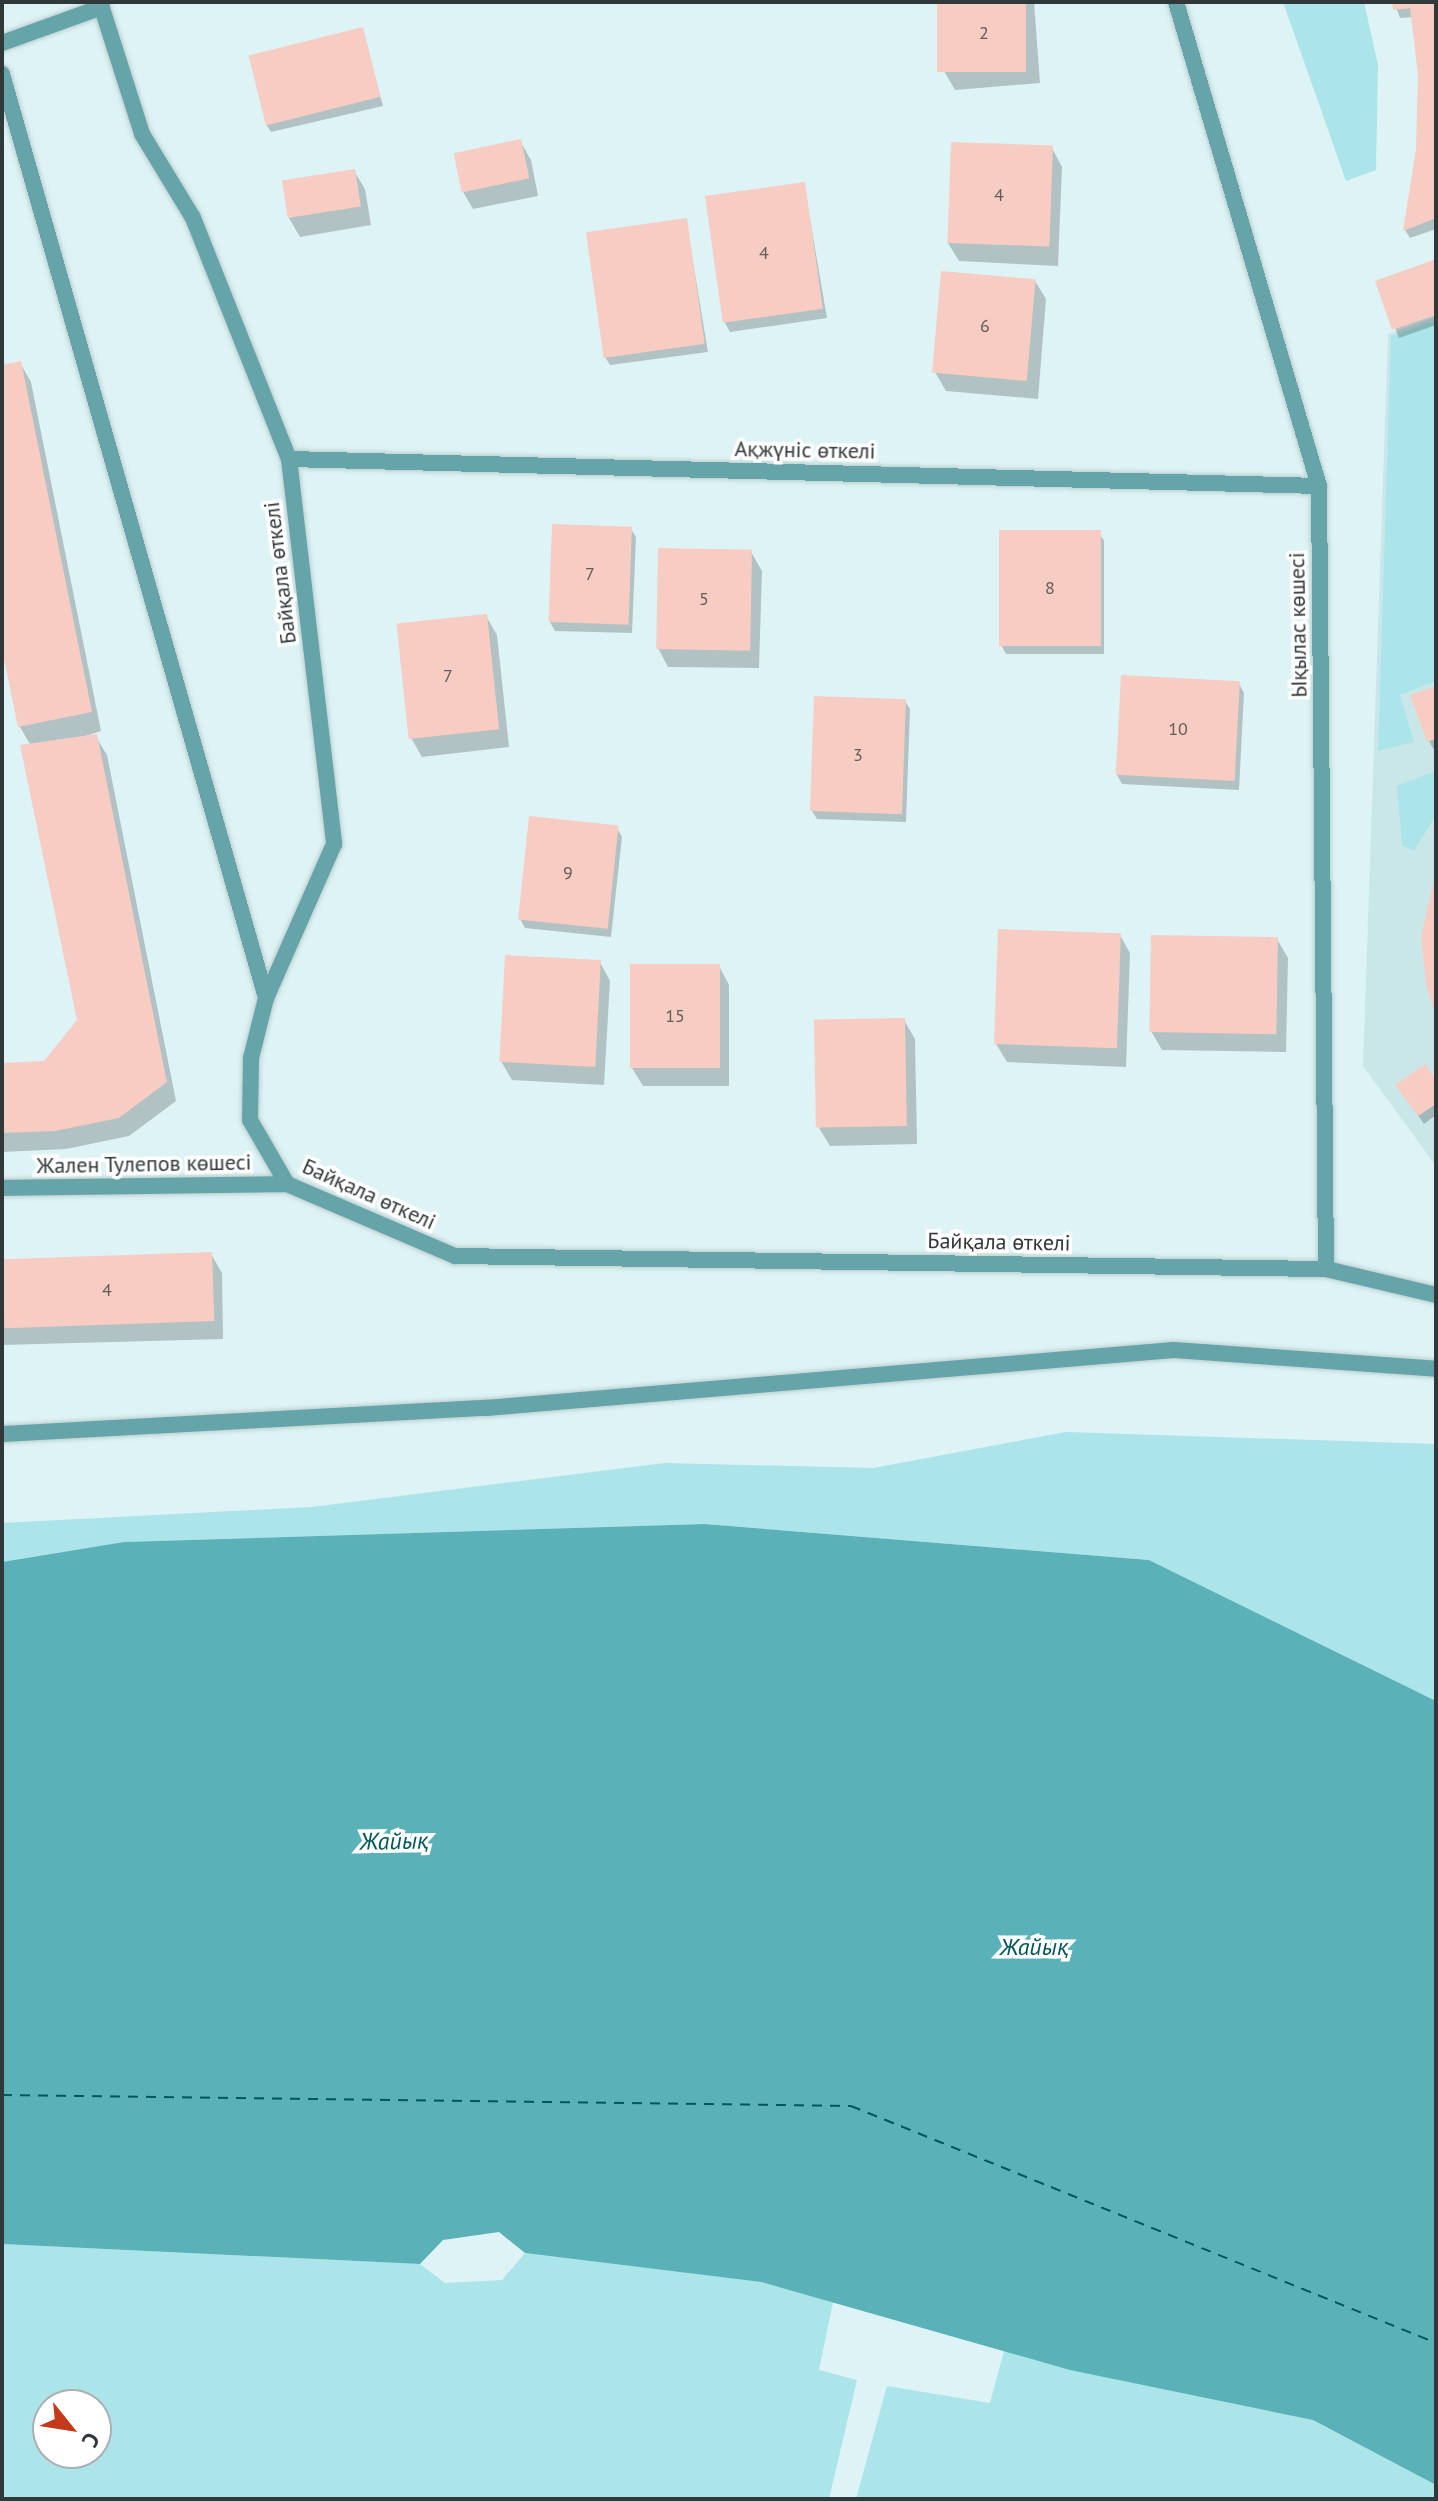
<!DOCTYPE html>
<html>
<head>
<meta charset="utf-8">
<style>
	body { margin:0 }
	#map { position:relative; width:1438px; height:2501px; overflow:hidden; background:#def3f5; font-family:"PT Sans",sans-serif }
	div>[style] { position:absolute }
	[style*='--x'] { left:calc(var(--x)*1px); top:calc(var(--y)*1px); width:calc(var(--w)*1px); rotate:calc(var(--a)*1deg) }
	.built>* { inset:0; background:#c9e7e9 }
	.green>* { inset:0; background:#abe5e9 }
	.water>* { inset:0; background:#5ab1b8 }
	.shadow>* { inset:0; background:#0003 }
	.ferry>* { height:2px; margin-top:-1px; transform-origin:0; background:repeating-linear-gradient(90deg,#03555a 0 10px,transparent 0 18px) }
	.building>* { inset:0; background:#f7ccc2; transform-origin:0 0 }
	.roads { filter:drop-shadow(0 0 2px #bbcecf) drop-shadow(0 0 2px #bbcecf) }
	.service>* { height:16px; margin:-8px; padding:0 8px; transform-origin:8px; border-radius:8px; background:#65a4a9 }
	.pedestrian>* { height:16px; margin:-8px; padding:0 8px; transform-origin:8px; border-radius:8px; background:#65a4a9 }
	.minor>* { height:16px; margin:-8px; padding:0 8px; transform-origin:8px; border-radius:8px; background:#65a4a9 }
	span { translate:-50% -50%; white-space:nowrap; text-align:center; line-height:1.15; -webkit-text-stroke:7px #fff; paint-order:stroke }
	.number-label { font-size:18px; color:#625d5b }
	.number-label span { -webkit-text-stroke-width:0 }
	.street-label { font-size:22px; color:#303839 }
	.water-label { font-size:24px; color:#03555a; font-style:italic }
	.frame { position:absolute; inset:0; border:4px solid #303839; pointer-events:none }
	.north { position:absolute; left:32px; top:2389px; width:80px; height:80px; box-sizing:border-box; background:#fff; border:2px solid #acafb0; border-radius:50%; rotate:120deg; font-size:22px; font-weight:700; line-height:32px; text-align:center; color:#303839 }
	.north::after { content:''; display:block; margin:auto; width:28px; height:36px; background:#c3391a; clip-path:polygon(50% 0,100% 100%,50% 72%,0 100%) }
</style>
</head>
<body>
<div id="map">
	<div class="built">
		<i style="clip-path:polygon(1436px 317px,1436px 1166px,1363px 1066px,1388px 334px)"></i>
	</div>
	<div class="green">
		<i style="clip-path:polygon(1283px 2px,1364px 2px,1378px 65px,1376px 170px,1346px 181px)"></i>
		<i style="clip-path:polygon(1436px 320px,1436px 681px,1400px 695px,1414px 742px,1378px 751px,1391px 336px)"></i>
		<i style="clip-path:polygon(1436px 771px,1436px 815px,1414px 851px,1402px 845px,1397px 786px)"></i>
		<i style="clip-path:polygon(1066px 1432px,1436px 1444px,1436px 1701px,1149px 1560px,704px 1524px,124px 1542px,2px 1562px,2px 1523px,311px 1507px,665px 1463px,873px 1468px)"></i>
		<i style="clip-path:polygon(evenodd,2px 2244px,420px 2264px,445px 2283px,502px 2280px,525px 2253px,761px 2282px,833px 2302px,819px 2370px,857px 2380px,829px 2499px,2px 2499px,2px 2244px,48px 2405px,96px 2405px,96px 2453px,48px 2453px,48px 2405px)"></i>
		<i style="clip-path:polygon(1004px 2351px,1313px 2420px,1436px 2485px,1436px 2499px,856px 2499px,887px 2386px,990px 2403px)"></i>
	</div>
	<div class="water">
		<i style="clip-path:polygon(704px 1524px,1149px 1560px,1436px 1701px,1436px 2485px,1313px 2420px,1070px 2370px,761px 2282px,525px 2253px,499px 2232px,443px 2240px,420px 2264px,2px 2244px,2px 1562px,124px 1542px)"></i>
	</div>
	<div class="shadow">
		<i style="clip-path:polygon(939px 2px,1034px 2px,1040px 83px,955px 90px,944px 71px)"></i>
		<i style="clip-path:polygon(1394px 2px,1436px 2px,1436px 229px,1410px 238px,1405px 230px,1418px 149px,1420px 74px,1413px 17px,1400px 18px)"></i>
		<i style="clip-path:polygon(362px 29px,383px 106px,271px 132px,266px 124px)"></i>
		<i style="clip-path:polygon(520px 141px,531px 160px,538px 196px,473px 209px,462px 190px)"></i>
		<i style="clip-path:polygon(1052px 148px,1062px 167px,1058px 266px,959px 261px,948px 243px)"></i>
		<i style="clip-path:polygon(354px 171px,365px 189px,371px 225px,300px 237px,289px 218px)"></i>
		<i style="clip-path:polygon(804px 184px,827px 318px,730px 332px,725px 323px)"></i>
		<i style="clip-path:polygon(686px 220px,708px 352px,610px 365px,605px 357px)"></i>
		<i style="clip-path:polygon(1436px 262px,1436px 325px,1399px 338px,1377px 282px)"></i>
		<i style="clip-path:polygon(1035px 281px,1046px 299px,1038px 399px,946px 391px,935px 372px)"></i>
		<i style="clip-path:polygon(20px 363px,31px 382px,101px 731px,76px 739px,96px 737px,107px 755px,176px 1101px,129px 1136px,66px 1149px,2px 1152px,2px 1065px,45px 1063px,79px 1020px,31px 746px,20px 727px,2px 639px,2px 367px)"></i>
		<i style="clip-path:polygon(631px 529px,636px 537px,632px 633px,555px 631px,550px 622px)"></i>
		<i style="clip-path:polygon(1099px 532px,1104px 541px,1104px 654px,1006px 654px,1001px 645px)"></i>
		<i style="clip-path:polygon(751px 552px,762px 571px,759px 668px,668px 667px,658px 648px)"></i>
		<i style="clip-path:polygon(486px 616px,497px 635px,509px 747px,422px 757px,411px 738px)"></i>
		<i style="clip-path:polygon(1239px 684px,1244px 693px,1239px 790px,1122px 784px,1117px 775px)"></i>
		<i style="clip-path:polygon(1436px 688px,1436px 749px,1434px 750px,1429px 741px)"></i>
		<i style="clip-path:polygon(905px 701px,910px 709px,906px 822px,817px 819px,812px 811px)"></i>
		<i style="clip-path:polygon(617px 828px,622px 837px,611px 937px,525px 928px,520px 919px)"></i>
		<i style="clip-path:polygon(1120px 935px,1130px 953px,1126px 1067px,1007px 1062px,996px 1044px)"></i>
		<i style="clip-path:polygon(1277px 939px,1288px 958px,1286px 1052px,1162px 1050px,1151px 1031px)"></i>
		<i style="clip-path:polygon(600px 962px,610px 981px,604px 1085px,512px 1080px,501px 1061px)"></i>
		<i style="clip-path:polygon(719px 966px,729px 985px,729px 1086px,643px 1086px,632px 1068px)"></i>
		<i style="clip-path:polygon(904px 1020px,915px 1039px,917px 1144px,830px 1146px,819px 1128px)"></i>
		<i style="clip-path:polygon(1436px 1082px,1436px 1115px,1424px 1124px,1403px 1094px)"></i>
		<i style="clip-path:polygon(211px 1254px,222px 1273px,223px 1339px,2px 1345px,2px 1260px)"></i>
	</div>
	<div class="ferry">
		<i style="--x:2;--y:2095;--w:849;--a:0.74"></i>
		<i style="--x:851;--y:2106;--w:631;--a:22.05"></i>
	</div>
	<div class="building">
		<i style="left:937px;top:2px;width:89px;height:70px"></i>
		<i style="clip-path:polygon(1392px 2px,1436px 2px,1436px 218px,1403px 231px,1416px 149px,1418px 74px,1410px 8px,1393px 10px)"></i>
		<i style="left:363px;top:27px;width:72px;height:118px;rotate:76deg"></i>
		<i style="left:521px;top:139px;width:40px;height:69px;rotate:78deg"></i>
		<i style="left:951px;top:142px;width:102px;height:101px;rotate:2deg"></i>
		<i style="left:355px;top:169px;width:38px;height:74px;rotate:81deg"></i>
		<i style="left:805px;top:182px;width:128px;height:101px;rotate:82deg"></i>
		<i style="left:687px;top:218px;width:127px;height:102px;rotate:82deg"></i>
		<i style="clip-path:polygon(1436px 259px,1436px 315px,1392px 330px,1375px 281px)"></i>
		<i style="left:941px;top:271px;width:95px;height:102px;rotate:5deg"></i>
		<i style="clip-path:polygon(21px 361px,92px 712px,18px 727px,2px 649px,2px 365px)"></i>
		<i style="left:552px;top:524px;width:80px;height:98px;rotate:2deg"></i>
		<i style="left:999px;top:530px;width:102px;height:116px"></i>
		<i style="left:658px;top:548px;width:94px;height:101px;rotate:1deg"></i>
		<i style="left:487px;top:614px;width:116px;height:91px;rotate:84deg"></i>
		<i style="left:1121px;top:675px;width:119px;height:100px;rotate:3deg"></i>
		<i style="clip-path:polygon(1436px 686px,1436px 739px,1427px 742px,1410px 695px)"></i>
		<i style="left:814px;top:696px;width:92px;height:115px;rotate:2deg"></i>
		<i style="clip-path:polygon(97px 734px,167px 1082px,119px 1118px,55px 1131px,2px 1133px,2px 1063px,44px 1061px,77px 1020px,20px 745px)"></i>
		<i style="left:529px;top:816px;width:90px;height:104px;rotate:6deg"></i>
		<i style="clip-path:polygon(1436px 869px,1436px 1014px,1435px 1014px,1426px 984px,1421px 937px)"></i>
		<i style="left:998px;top:929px;width:123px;height:115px;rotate:2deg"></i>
		<i style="left:1151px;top:935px;width:127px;height:97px;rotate:1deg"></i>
		<i style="left:505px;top:955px;width:96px;height:107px;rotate:3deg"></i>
		<i style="left:720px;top:964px;width:104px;height:90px;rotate:90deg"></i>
		<i style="left:905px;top:1018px;width:108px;height:91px;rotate:89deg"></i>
		<i style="clip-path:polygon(1425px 1064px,1436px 1079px,1436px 1104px,1418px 1116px,1395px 1085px)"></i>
		<i style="left:212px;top:1252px;width:69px;height:210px;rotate:88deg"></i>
	</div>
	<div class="roads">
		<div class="service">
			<i style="--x:2;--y:43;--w:106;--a:-19.8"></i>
			<i style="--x:2;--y:74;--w:961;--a:74.05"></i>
		</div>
		<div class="pedestrian">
			<i style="--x:2;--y:1434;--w:485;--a:-3.1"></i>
			<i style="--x:486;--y:1408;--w:690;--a:-4.82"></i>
			<i style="--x:1174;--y:1350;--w:263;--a:4.1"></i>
		</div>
		<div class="minor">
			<i style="--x:100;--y:2;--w:139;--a:72.3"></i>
			<i style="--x:142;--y:134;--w:98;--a:58.7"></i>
			<i style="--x:193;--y:218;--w:259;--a:68.3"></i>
			<i style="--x:289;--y:459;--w:388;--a:83.3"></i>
			<i style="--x:334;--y:844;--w:168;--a:113.8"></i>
			<i style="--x:266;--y:998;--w:62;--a:104"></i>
			<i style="--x:251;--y:1058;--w:62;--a:90.9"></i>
			<i style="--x:250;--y:1120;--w:74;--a:60"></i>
			<i style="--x:287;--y:1184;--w:183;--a:23.2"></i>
			<i style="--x:455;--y:1256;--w:871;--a:0.86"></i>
			<i style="--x:1326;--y:1269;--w:113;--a:13.3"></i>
			<i style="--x:1176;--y:2;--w:505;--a:73.54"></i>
			<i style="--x:1319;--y:486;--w:783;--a:89.49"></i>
			<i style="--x:289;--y:459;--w:1030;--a:1.5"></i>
			<i style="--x:2;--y:1188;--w:285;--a:-0.8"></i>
		</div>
	</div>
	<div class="number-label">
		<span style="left:984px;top:33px">2</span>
		<span style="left:999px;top:195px">4</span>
		<span style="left:764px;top:253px">4</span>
		<span style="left:985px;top:326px">6</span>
		<span style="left:590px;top:574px">7</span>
		<span style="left:1050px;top:588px">8</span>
		<span style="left:704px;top:599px">5</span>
		<span style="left:448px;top:676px">7</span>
		<span style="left:1178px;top:729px">10</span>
		<span style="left:858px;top:755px">3</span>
		<span style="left:568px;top:873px">9</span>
		<span style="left:675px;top:1016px">15</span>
		<span style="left:107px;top:1290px">4</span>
	</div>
	<div class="street-label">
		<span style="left:805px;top:450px;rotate:1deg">Ақжүніс өткелі</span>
		<span style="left:280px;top:573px;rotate:-97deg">Байқала өткелі</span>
		<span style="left:1298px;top:625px;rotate:-91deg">Ықылас көшесі</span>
		<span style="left:144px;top:1164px;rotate:-1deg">Жален Тулепов көшесі</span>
		<span style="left:369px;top:1194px;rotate:24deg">Байқала өткелі</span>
		<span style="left:999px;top:1242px;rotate:1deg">Байқала өткелі</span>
	</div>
	<div class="water-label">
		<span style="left:394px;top:1841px;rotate:-1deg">Жайық</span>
		<span style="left:1034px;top:1947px">Жайық</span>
	</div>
	<div class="frame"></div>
	<div class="north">С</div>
</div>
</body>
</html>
